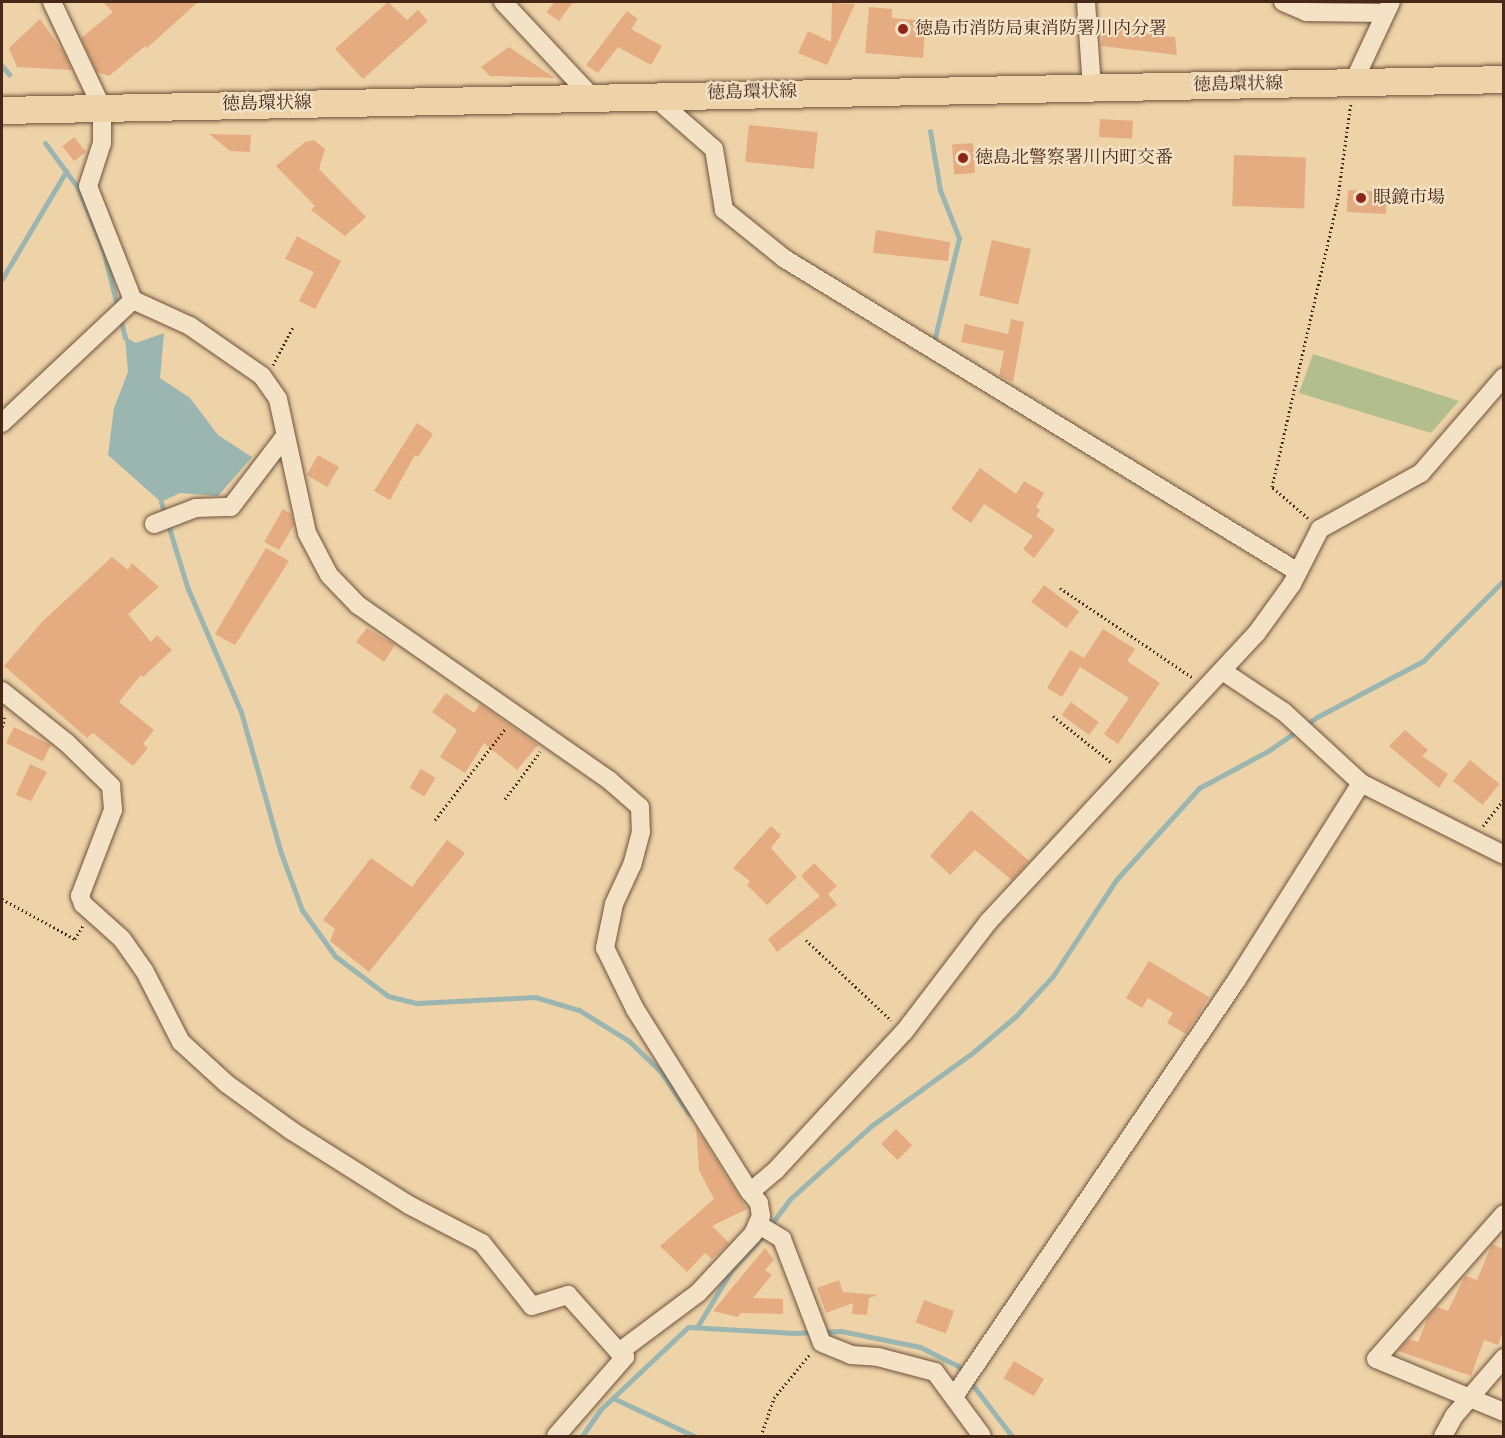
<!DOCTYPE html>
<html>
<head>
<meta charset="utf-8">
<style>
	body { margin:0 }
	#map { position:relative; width:1505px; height:1438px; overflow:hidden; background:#edd3a7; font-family:"IM FELL French Canon","Noto Serif JP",serif }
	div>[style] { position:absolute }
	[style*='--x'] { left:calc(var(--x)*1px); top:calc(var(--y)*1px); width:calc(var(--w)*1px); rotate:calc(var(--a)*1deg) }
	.green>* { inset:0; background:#b2be8d }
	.water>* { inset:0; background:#9bb6b1 }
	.stream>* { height:5px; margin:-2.5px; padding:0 2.5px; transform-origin:2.5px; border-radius:2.5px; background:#9bb6b1 }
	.building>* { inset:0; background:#e5ac82; transform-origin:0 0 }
	.path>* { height:3px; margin-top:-1.5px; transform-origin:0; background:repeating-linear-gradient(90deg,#472718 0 1.5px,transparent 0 4.5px) }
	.roads { filter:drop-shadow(0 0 2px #70523c) drop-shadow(0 0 2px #70523c) }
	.minor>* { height:18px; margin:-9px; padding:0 9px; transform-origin:9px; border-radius:9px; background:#f3e2c6 }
	.primary>* { height:27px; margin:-13.5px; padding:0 13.5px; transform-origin:13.5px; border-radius:13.5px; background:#edd3a7 }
	.dots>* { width:16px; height:16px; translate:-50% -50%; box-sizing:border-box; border:3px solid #f3e2c6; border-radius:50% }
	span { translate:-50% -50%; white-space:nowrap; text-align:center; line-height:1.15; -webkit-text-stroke:4.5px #f3e2c6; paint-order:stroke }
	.poi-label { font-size:18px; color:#472718 }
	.left { translate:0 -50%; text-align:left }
	.street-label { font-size:18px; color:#472718 }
	.frame { position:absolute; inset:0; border:3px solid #472718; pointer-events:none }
</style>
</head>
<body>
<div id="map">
	<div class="green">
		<i style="clip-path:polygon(1313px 354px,1459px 401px,1431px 433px,1299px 393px)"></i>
	</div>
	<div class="water">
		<i style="clip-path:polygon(164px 333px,160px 378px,190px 398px,218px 435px,252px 457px,218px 496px,180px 493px,161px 502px,108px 455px,114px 408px,128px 372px,125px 337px,136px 343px)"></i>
	</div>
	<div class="stream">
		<i style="--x:2;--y:66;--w:11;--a:49"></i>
		<i style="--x:930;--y:131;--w:60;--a:80.4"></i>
		<i style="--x:940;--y:190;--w:52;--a:68.4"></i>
		<i style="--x:959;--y:238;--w:102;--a:103.6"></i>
		<i style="--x:45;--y:143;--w:56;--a:53.7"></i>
		<i style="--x:78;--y:188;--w:66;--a:67.7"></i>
		<i style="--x:103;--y:249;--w:91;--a:76"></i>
		<i style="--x:2;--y:279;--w:126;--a:-59.3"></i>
		<i style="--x:161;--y:502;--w:91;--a:72.8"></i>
		<i style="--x:188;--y:589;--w:134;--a:66.7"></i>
		<i style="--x:241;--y:712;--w:147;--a:74.2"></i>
		<i style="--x:281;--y:853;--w:61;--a:69.8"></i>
		<i style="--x:302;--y:910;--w:57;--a:54.3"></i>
		<i style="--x:335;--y:956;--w:66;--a:37"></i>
		<i style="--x:388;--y:996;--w:30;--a:14"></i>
		<i style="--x:417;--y:1003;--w:118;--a:-2.9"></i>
		<i style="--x:535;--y:997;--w:46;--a:16.5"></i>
		<i style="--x:579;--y:1010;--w:59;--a:31.8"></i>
		<i style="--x:629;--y:1041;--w:46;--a:44.1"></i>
		<i style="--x:662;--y:1073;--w:49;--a:56.6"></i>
		<i style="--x:769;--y:1227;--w:35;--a:-53"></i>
		<i style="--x:790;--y:1199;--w:109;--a:-42"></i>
		<i style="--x:871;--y:1126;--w:123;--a:-35.8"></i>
		<i style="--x:971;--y:1054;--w:59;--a:-40.2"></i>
		<i style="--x:1016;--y:1016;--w:54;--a:-47.2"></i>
		<i style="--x:1053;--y:976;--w:115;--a:-56.7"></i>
		<i style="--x:1116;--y:880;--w:124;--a:-47.9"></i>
		<i style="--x:1199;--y:788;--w:78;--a:-28.2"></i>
		<i style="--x:1268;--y:751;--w:60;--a:-34.8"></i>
		<i style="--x:1317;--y:717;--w:120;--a:-27.8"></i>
		<i style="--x:1423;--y:661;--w:115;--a:-45"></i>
		<i style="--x:697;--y:1327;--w:66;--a:-58.7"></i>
		<i style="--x:731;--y:1271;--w:46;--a:-47.6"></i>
		<i style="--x:613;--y:1398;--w:89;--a:25.1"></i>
		<i style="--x:582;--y:1436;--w:32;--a:-55"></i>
		<i style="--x:600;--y:1410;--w:121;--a:-43.3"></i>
		<i style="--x:688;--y:1327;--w:106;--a:3.2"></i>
		<i style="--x:794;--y:1333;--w:47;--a:-2.4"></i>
		<i style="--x:841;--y:1331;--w:81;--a:11.4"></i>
		<i style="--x:920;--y:1347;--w:42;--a:26.6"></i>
		<i style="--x:958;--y:1366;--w:88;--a:52.4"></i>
	</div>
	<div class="building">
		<i style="clip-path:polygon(103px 2px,198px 2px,147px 48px,145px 46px,109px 76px,97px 72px,81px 38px,113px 12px)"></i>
		<i style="clip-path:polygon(388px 2px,407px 20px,418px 10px,428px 21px,363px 79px,335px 49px)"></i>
		<i style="clip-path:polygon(555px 2px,573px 2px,559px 21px,546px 12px)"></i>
		<i style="clip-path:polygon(832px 3px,855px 4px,827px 65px,798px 53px,808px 31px,831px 42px)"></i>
		<i style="clip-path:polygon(869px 7px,892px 9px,892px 18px,926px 21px,923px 58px,865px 53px)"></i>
		<i style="clip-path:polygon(627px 11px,638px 19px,631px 29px,662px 46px,651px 65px,618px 47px,598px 73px,586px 65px)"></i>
		<i style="clip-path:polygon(40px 19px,64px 53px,72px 70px,17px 67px,9px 48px)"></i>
		<i style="clip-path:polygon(1105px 21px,1129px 22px,1154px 35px,1175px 37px,1177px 55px,1101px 46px)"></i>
		<i style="clip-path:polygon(509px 47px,555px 78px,490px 76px,481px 67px)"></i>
		<i style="left:1100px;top:119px;width:33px;height:18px;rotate:3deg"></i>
		<i style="left:749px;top:125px;width:69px;height:37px;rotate:6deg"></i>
		<i style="clip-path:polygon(209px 134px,251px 135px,250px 152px,230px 151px)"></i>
		<i style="left:74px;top:137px;width:19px;height:15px;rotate:51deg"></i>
		<i style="clip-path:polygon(314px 140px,325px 149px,319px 169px,366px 217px,345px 236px,311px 210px,315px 206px,276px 166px,305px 142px)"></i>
		<i style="left:973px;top:143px;width:30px;height:21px;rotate:86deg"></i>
		<i style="left:1234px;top:155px;width:72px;height:51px;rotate:2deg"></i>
		<i style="left:1348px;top:190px;width:39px;height:22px;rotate:3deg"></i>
		<i style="clip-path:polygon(876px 230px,950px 242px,948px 261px,873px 253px)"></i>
		<i style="clip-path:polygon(297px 236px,341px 261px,315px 309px,299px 301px,314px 272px,285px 259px)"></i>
		<i style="left:992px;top:240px;width:40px;height:57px;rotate:13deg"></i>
		<i style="clip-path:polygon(1011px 319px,1024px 322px,1013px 382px,999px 376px,1004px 351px,961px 342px,965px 324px,1008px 334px)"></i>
		<i style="clip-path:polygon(417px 423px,433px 434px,418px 457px,415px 455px,390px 500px,374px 491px)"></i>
		<i style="left:318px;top:455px;width:24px;height:23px;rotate:30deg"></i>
		<i style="clip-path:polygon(980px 468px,1016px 494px,1024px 481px,1044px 493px,1036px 507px,1040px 510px,1036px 516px,1055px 530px,1034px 558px,1023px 549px,1033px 536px,984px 504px,971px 523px,951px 509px)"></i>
		<i style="clip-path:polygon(283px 509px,291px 514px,294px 525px,279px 550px,264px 542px)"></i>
		<i style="clip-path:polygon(266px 548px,289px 561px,235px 645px,215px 634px)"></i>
		<i style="clip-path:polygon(112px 557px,128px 570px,132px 563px,159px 587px,128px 614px,151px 642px,157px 635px,172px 650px,143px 677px,141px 675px,119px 702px,154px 730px,143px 744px,148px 748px,133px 766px,93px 733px,87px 738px,4px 666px,43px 621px)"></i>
		<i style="left:1044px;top:585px;width:44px;height:21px;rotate:37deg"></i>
		<i style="clip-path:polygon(367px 628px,395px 645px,384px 662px,356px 642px)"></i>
		<i style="clip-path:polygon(1103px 629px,1135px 649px,1127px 661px,1160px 683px,1118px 744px,1104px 734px,1129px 698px,1080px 667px,1062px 697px,1047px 688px,1070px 650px,1084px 658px)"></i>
		<i style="clip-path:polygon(446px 693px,474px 713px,480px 704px,538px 745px,517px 770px,484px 743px,465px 773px,440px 757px,457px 730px,432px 712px)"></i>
		<i style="left:1071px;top:702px;width:34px;height:16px;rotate:36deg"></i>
		<i style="left:14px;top:727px;width:41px;height:18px;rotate:26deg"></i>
		<i style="clip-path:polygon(1405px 730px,1428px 750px,1422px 756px,1448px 774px,1439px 788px,1389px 746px)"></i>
		<i style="left:1470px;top:760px;width:38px;height:27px;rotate:39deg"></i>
		<i style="clip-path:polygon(30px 764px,47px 772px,31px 801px,16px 795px)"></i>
		<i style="left:421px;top:769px;width:17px;height:22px;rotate:31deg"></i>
		<i style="clip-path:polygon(971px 810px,1029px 861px,1012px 880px,975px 850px,950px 875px,930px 856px)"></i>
		<i style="clip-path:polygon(771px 826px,781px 835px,771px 848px,797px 877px,767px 905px,747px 885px,750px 881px,733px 868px)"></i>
		<i style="clip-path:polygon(447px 840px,465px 853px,369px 972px,330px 941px,335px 929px,323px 920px,371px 858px,412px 887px)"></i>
		<i style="clip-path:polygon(814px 863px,837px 886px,828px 894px,837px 905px,777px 952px,768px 939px,820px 896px,801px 876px)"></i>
		<i style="clip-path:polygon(1149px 961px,1209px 997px,1186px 1034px,1167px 1023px,1173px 1013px,1148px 998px,1142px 1008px,1126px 998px)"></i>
		<i style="clip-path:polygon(696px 1128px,747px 1209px,712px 1226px,729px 1243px,712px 1259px,705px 1253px,687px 1272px,660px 1246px,714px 1199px,699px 1170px)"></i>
		<i style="left:896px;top:1129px;width:23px;height:21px;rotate:45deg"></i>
		<i style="clip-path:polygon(1492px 1244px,1503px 1249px,1503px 1331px,1498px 1345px,1484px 1340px,1471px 1376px,1398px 1351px,1409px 1339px,1418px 1342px,1428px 1317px,1437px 1307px,1448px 1311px,1465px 1276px,1477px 1280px)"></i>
		<i style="clip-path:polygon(765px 1248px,774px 1260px,765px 1270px,772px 1275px,753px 1298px,783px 1299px,783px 1314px,741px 1313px,738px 1317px,713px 1311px)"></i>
		<i style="clip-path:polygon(839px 1280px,843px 1292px,878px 1295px,869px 1298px,867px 1315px,852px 1314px,853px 1303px,826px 1313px,817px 1288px)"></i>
		<i style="left:924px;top:1300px;width:32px;height:24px;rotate:20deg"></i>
		<i style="left:1014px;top:1361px;width:35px;height:20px;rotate:31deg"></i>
	</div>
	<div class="path">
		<i style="--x:273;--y:365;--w:43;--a:-62.2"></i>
		<i style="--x:1308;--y:518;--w:48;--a:-139.3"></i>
		<i style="--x:1272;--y:487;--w:290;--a:-77.1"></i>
		<i style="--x:1337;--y:204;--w:103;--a:-82.2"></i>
		<i style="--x:1060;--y:588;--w:159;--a:34"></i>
		<i style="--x:1053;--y:716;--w:74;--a:38.4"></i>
		<i style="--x:2;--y:727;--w:10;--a:-73"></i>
		<i style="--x:505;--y:799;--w:59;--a:-53.3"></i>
		<i style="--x:435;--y:820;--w:115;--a:-52.4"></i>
		<i style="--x:1483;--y:826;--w:34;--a:-52"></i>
		<i style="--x:2;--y:899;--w:83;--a:28.7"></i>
		<i style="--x:75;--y:939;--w:16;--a:-60"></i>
		<i style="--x:806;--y:940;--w:117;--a:43.3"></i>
		<i style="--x:761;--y:1436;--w:40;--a:-71.1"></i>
		<i style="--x:774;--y:1398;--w:57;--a:-50.7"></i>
	</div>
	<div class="roads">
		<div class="minor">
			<i style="--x:52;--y:2;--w:117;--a:64.7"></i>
			<i style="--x:102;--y:108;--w:35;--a:90"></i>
			<i style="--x:102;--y:143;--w:45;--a:108"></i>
			<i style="--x:88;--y:186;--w:123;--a:68.5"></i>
			<i style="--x:133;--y:300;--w:63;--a:24.5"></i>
			<i style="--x:190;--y:326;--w:88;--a:34.8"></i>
			<i style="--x:262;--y:376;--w:28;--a:55"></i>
			<i style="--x:278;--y:399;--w:137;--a:77.8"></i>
			<i style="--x:307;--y:533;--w:47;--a:62.4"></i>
			<i style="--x:329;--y:575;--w:42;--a:46"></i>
			<i style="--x:358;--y:605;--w:306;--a:34.9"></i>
			<i style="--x:609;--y:780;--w:41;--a:41.1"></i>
			<i style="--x:640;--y:807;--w:25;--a:88"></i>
			<i style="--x:641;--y:832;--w:34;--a:105"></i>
			<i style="--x:632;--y:865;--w:43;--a:114.8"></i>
			<i style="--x:614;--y:904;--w:45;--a:101.6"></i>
			<i style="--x:605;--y:948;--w:68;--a:63.8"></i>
			<i style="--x:635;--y:1009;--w:216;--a:57.9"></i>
			<i style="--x:503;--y:2;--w:130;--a:46.9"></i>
			<i style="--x:1086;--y:2;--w:85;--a:86"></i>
			<i style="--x:1283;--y:2;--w:25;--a:23"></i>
			<i style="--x:1306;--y:12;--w:79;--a:0.7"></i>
			<i style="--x:1353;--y:83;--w:89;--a:-64.9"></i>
			<i style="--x:652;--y:95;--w:82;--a:41.1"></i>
			<i style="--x:714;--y:149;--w:62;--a:80.7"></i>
			<i style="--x:724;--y:210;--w:78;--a:38.8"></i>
			<i style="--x:785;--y:259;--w:601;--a:31.39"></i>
			<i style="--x:2;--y:423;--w:180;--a:-43.2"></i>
			<i style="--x:154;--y:524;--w:45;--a:-20.9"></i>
			<i style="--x:196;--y:508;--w:35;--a:-2"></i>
			<i style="--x:231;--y:507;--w:89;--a:-52.7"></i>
			<i style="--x:1224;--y:672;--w:72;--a:33.7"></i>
			<i style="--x:1284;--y:712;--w:105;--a:42.7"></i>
			<i style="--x:1361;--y:783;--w:160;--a:26.7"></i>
			<i style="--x:2;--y:691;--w:83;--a:38.7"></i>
			<i style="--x:67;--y:743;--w:62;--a:44.3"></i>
			<i style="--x:111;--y:786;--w:24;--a:85"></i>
			<i style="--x:113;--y:810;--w:92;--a:111"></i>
			<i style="--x:80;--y:896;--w:9;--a:69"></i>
			<i style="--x:83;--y:904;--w:52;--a:41.9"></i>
			<i style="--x:122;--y:939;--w:38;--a:55"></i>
			<i style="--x:144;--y:970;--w:81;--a:62.8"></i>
			<i style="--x:181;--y:1042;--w:62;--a:42.4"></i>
			<i style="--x:227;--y:1084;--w:80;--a:35.9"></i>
			<i style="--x:292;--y:1131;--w:138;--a:32.3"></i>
			<i style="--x:409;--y:1205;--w:82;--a:27.5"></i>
			<i style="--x:482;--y:1243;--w:80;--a:51.6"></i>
			<i style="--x:532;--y:1306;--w:38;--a:-17"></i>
			<i style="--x:568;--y:1295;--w:76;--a:48.2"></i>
			<i style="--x:1504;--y:1214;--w:193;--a:131.4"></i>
			<i style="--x:1376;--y:1359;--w:139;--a:22.5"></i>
			<i style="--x:759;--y:1225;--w:27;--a:31"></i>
			<i style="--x:782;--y:1239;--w:111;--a:69"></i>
			<i style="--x:822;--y:1343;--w:31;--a:22"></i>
			<i style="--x:851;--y:1355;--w:27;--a:4"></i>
			<i style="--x:878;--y:1357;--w:59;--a:14.7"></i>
			<i style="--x:935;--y:1372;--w:79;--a:53.7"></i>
			<i style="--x:955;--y:1395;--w:500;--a:-55.83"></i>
			<i style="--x:1236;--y:981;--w:234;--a:-57.7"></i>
			<i style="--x:556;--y:1436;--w:105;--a:-48.9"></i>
			<i style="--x:625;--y:1357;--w:8;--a:-140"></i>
			<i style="--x:619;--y:1352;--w:99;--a:-36.8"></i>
			<i style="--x:698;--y:1293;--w:81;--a:-47"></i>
			<i style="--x:753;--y:1234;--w:20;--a:-66"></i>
			<i style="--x:761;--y:1216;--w:13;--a:-99"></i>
			<i style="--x:759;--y:1203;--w:14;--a:-129"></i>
			<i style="--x:750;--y:1192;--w:34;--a:-40"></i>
			<i style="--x:776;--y:1170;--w:188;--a:-47.2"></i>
			<i style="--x:904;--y:1032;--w:138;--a:-52.6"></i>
			<i style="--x:988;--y:922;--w:393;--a:-47.1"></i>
			<i style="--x:1256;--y:634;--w:62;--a:-54.2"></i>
			<i style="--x:1292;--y:584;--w:62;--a:-63"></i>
			<i style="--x:1320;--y:529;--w:115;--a:-29"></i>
			<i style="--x:1421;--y:473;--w:127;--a:-49.2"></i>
			<i style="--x:1443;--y:1436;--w:23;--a:-61"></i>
			<i style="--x:1454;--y:1416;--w:77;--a:-49.2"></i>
		</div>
		<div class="primary">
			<i style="--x:2;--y:110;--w:1502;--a:-1.18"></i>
		</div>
	</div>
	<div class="dots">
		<i style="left:903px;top:29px;background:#8f2418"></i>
		<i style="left:963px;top:158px;background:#8f2418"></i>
		<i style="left:1361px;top:198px;background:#8f2418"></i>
	</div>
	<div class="poi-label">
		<span class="left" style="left:915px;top:29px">徳島市消防局東消防署川内分署</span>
		<span class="left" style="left:975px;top:158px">徳島北警察署川内町交番</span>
		<span class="left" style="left:1373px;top:198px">眼鏡市場</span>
	</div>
	<div class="street-label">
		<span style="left:1238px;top:85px;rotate:-1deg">徳島環状線</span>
		<span style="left:752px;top:93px;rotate:-1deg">徳島環状線</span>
		<span style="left:267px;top:104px;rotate:-1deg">徳島環状線</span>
	</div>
	<div class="frame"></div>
</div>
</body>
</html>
